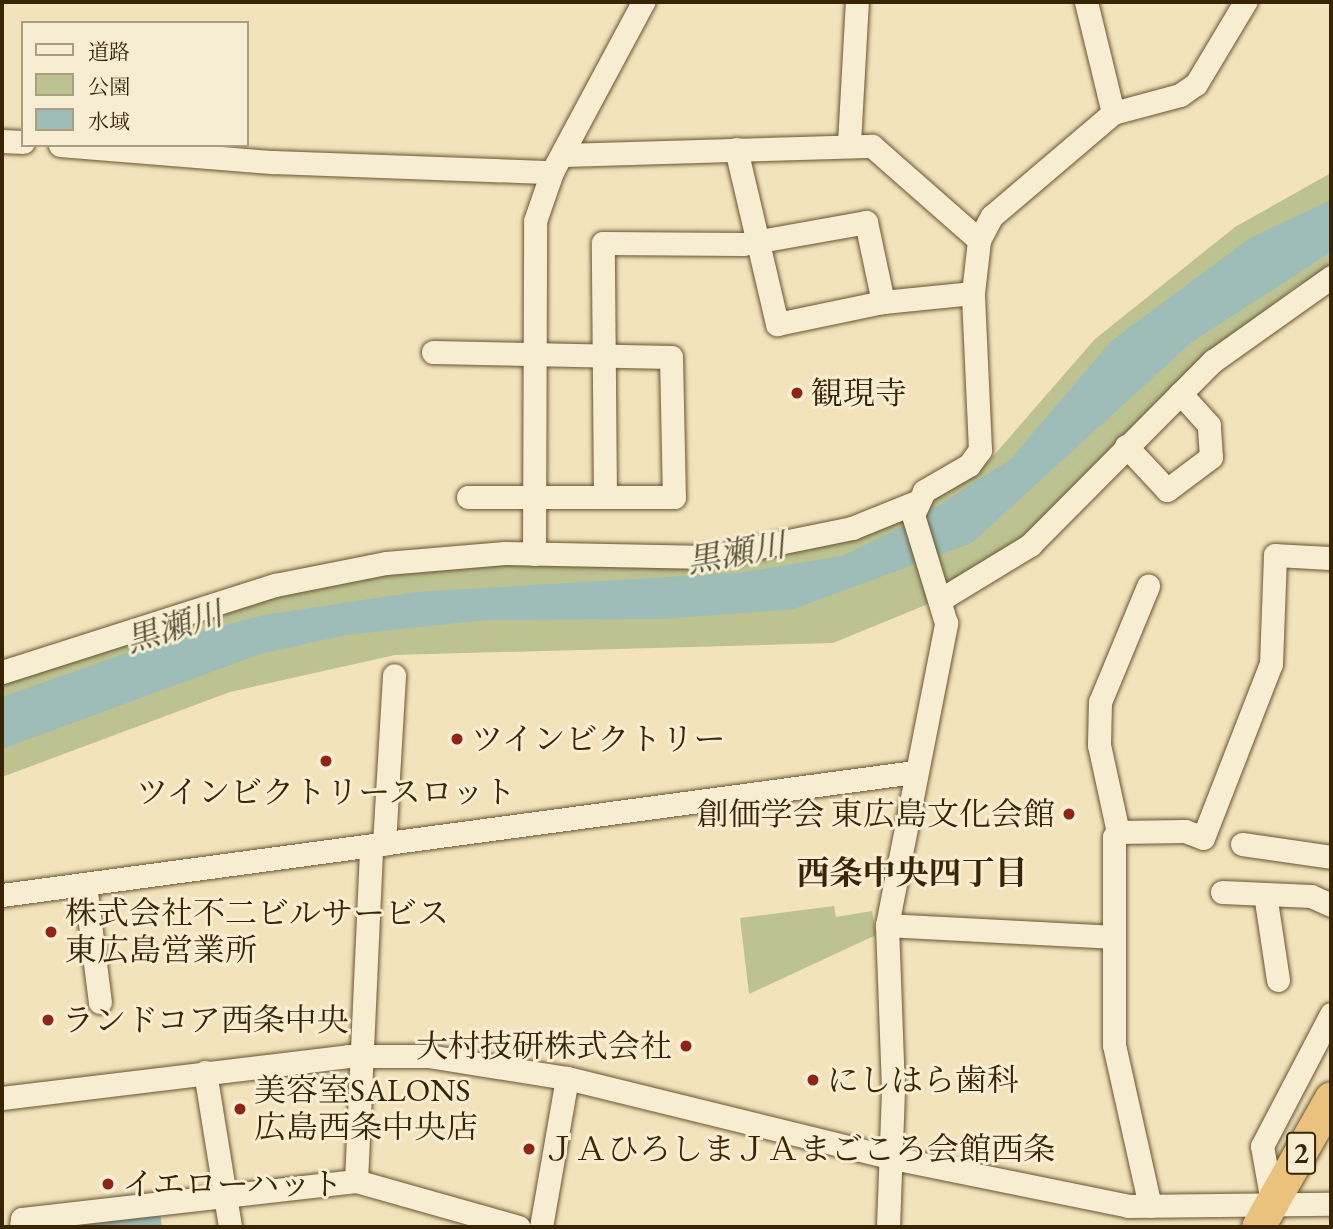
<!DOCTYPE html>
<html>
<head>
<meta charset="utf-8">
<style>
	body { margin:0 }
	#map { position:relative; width:1333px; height:1229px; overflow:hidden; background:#f3e3bb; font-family:"EB Garamond","Noto Serif JP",serif }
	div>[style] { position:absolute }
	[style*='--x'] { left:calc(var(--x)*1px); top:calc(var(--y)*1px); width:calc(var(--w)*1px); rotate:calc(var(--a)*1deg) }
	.green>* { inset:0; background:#bcc390 }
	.water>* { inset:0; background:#9ebdb8 }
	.roads { filter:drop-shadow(0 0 2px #685432) drop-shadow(0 0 2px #685432) }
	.minor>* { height:23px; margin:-11.5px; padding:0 11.5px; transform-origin:11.5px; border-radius:11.5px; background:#f7edd3 }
	.highway>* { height:33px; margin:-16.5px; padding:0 16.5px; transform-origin:16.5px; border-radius:16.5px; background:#eac27e }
	.dots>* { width:19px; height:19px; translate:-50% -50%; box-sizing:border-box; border:4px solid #f7edd3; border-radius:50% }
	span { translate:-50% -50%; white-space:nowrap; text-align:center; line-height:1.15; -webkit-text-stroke:6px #f7edd3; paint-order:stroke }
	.shield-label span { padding:2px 5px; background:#f7edd3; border:2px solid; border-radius:5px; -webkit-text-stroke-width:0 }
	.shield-label { font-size:30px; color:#392505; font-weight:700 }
	.poi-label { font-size:32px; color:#392505 }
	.left { translate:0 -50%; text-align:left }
	.right { translate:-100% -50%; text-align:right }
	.water-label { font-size:33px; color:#57533b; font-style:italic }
	.neighbourhood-label { font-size:33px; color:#392505; font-weight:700 }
	.frame { position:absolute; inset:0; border:4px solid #392505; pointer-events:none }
	.legend { position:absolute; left:21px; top:21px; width:228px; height:126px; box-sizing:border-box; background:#f7edd3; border:2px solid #ab9d81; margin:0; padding:9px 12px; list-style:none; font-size:21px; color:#392505 }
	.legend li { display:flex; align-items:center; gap:14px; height:35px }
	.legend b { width:35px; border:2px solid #ab9d81 }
</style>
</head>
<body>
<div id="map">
	<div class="green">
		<i style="clip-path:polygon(1331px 173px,1331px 269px,1297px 286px,1215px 348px,1059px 505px,979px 573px,928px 604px,833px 643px,395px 655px,230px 692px,2px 777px,2px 682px,74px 648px,401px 562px,664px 561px,933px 499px,988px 462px,1095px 339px,1235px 227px)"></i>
		<i style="clip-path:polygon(834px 906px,836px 917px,872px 911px,876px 935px,749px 994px,740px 918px)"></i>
	</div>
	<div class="water">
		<i style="clip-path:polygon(1331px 200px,1331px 252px,1192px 342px,972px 543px,794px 609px,662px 619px,486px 620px,346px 635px,260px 654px,2px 749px,2px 697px,155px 643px,264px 615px,416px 592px,737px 573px,842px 556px,914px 521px,1011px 459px,1111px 341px,1250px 238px)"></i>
		<i style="clip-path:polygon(160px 1212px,162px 1227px,59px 1227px,63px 1223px)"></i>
	</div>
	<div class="roads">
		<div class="minor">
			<i style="--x:1086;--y:2;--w:114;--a:76.3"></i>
			<i style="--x:2;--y:141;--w:21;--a:3"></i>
			<i style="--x:849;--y:143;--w:141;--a:-86.8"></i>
			<i style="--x:60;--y:145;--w:214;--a:4.6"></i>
			<i style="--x:273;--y:162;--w:279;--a:2.1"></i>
			<i style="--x:736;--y:149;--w:180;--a:76.8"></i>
			<i style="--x:777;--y:324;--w:108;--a:-11.7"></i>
			<i style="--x:883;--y:302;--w:90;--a:-5.7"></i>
			<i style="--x:566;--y:155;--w:306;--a:-1.7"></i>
			<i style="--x:872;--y:146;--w:142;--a:41.3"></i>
			<i style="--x:433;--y:352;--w:238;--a:1.2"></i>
			<i style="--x:671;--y:357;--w:140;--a:88.8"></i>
			<i style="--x:674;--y:497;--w:206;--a:180"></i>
			<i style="--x:1126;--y:446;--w:60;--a:47"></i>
			<i style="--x:1167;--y:490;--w:55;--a:-36.9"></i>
			<i style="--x:1211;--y:457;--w:32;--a:-94"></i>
			<i style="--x:1209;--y:425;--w:43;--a:-132.2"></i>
			<i style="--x:605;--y:497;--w:254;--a:-90.5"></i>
			<i style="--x:603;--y:243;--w:140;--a:0.4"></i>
			<i style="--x:743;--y:244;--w:125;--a:-10.1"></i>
			<i style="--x:866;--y:222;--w:82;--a:78"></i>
			<i style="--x:534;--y:554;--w:333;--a:-89.8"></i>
			<i style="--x:535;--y:221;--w:52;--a:-70.9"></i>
			<i style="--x:552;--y:172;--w:193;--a:-61.8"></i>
			<i style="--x:943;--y:598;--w:102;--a:-31.3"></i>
			<i style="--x:1030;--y:545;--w:260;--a:-45.2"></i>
			<i style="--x:1213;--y:361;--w:145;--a:-35.4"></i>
			<i style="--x:2;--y:672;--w:287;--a:-17.7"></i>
			<i style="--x:275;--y:585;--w:113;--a:-11.2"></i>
			<i style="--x:386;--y:563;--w:119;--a:-4.8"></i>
			<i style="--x:505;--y:553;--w:205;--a:1.1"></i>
			<i style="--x:710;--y:557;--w:145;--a:-11.5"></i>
			<i style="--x:852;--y:528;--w:67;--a:-22"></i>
			<i style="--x:1118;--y:832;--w:89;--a:-102.3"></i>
			<i style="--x:1099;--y:745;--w:43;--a:-88.7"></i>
			<i style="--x:1100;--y:702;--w:126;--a:-67.5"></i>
			<i style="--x:384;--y:844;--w:169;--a:-86.6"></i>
			<i style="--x:1242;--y:844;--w:90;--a:8.3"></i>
			<i style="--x:85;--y:884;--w:119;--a:82.8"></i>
			<i style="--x:1222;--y:892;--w:89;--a:2.6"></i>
			<i style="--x:1311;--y:896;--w:22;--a:24"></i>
			<i style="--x:1265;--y:894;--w:87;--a:81.4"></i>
			<i style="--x:2;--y:895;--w:920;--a:-7.68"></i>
			<i style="--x:887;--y:925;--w:227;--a:3"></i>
			<i style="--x:205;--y:1072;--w:157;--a:80.8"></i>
			<i style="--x:2;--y:1098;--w:349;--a:-6.9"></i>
			<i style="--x:348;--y:1056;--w:80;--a:0"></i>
			<i style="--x:428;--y:1056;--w:141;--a:9"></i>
			<i style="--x:567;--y:1078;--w:331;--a:13.8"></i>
			<i style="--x:888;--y:1157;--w:245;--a:11.5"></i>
			<i style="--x:1128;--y:1206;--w:203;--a:-0.6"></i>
			<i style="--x:356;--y:1181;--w:335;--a:-87.4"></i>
			<i style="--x:1272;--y:1202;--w:57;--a:-100.1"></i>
			<i style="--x:1262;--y:1146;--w:149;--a:-62.4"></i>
			<i style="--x:1150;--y:1206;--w:165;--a:-102.6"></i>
			<i style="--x:1114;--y:1045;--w:208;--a:-90"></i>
			<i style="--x:1114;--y:837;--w:6;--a:-51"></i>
			<i style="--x:1118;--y:832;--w:67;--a:-0.9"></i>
			<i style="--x:1185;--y:831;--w:19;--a:21"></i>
			<i style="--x:1203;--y:838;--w:187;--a:-68.7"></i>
			<i style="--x:1271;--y:664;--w:109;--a:-87.9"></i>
			<i style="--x:1275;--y:555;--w:56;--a:3.1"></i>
			<i style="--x:21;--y:1227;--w:8;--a:-83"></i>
			<i style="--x:22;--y:1219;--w:336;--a:-6.5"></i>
			<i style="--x:356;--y:1181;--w:169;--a:15.8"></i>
			<i style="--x:541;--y:1227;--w:151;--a:-80.1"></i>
			<i style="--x:888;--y:1227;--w:138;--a:-87.9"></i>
			<i style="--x:893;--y:1089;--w:164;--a:-92.1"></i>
			<i style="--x:887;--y:925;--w:308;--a:-78.9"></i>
			<i style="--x:946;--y:623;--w:113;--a:-107"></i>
			<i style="--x:913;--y:515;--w:26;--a:-65"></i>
			<i style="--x:924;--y:491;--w:52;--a:-30"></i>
			<i style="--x:969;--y:465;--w:19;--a:-54"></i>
			<i style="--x:980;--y:450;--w:157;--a:-92.6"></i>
			<i style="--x:973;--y:293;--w:53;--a:-83.5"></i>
			<i style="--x:979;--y:240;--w:27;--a:-62"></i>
			<i style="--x:992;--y:216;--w:159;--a:-40.4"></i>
			<i style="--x:1113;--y:113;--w:69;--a:-15"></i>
			<i style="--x:1180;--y:95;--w:19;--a:-35"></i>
			<i style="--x:1196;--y:84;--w:96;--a:-59.1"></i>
		</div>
		<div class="highway">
			<i style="--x:1258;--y:1227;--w:148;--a:-60.5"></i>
		</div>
	</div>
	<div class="dots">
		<i style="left:797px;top:393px;background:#8f2418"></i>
		<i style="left:457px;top:739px;background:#8f2418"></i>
		<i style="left:326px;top:761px;background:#8f2418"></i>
		<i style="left:1069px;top:814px;background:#8f2418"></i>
		<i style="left:51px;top:932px;background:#8f2418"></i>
		<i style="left:48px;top:1020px;background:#8f2418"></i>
		<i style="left:686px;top:1046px;background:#8f2418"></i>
		<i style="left:813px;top:1080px;background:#8f2418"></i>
		<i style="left:240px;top:1109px;background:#8f2418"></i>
		<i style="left:529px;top:1149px;background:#8f2418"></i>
		<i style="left:108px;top:1184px;background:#8f2418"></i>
	</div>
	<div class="shield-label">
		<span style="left:1301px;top:1153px">2</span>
	</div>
	<div class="poi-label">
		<span class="left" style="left:811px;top:393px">観現寺</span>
		<span class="left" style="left:471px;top:739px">ツインビクトリー</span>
		<span style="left:326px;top:792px">ツインビクトリースロット</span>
		<span class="right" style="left:1055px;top:814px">創価学会 東広島文化会館</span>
		<span class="left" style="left:65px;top:932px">株式会社不二ビルサービス<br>東広島営業所</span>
		<span class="left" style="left:62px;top:1020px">ランドコア西条中央</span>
		<span class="right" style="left:672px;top:1046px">大村技研株式会社</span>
		<span class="left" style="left:827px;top:1080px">にしはら歯科</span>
		<span class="left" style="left:254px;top:1109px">美容室SALONS<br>広島西条中央店</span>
		<span class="left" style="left:543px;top:1149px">ＪＡひろしまＪＡまごころ会館西条</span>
		<span class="left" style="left:122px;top:1184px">イエローハット</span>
	</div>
	<div class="water-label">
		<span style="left:736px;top:553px;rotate:-10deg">黒瀬川</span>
		<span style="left:174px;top:627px;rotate:-17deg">黒瀬川</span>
	</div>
	<div class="neighbourhood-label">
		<span style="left:912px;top:873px">西条中央四丁目</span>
	</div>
	<div class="frame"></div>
	<ul class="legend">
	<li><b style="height:9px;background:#f7edd3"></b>道路</li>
	<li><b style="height:19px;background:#bcc390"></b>公園</li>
	<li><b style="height:19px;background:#9ebdb8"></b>水域</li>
	</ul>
</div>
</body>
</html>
